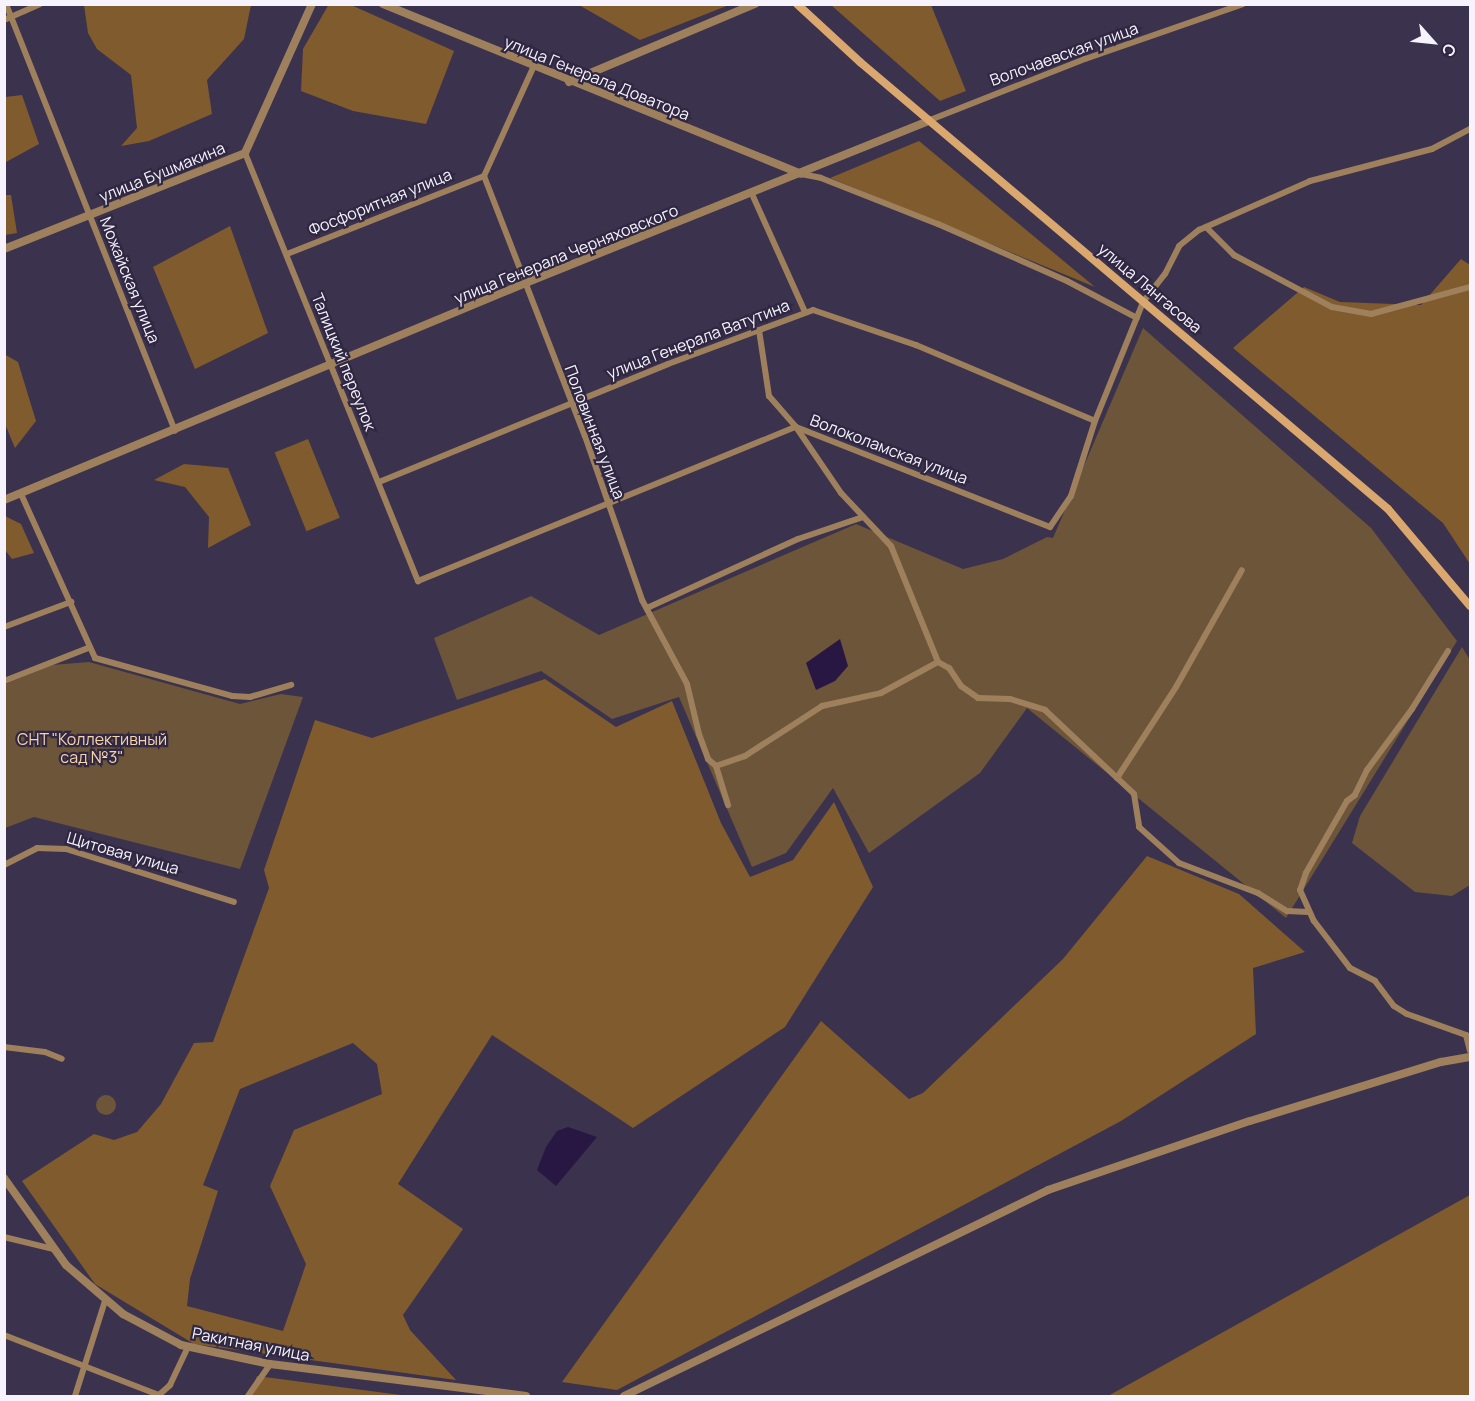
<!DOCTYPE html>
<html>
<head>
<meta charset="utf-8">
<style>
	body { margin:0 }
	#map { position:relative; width:1475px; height:1401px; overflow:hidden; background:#3b324d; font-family:Manrope,sans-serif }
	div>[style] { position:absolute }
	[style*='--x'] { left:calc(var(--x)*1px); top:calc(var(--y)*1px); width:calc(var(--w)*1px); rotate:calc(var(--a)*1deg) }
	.green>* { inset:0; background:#6d5539 }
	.round { border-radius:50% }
	.forest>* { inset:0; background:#805b2d; transform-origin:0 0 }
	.water>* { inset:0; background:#281742 }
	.minor>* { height:6px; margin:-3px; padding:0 3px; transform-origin:3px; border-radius:3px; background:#9f805d }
	.tertiary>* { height:8px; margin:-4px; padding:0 4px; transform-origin:4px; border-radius:4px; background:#9f805d }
	.secondary>* { height:8px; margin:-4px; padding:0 4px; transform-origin:4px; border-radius:4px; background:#daa86e }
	span { translate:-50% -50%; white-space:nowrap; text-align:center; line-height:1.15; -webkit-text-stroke:4.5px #302842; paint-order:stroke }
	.street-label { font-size:16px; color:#f6f3fd }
	.park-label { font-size:16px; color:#f8d4ac }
	.frame { position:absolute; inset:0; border:6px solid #f6f3fd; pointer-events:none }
	.north { position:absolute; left:1403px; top:12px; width:60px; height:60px; -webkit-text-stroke:4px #302842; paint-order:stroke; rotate:117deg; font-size:16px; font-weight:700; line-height:24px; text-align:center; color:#f6f3fd }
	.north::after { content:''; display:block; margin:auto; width:21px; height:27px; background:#f6f3fd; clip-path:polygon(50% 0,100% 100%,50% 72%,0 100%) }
</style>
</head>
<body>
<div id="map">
	<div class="green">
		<i style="clip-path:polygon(1143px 328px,1371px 528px,1457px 641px,1286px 918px,1027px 708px,980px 773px,869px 853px,833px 788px,786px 853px,752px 867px,679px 697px,612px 719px,541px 671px,457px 700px,434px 638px,531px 596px,599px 635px,856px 524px,963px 569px,1003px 559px,1047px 537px,1053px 538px)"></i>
		<i style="clip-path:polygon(1462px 647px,1470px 660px,1470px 885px,1452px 896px,1415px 892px,1352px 843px,1360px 816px)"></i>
		<i style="clip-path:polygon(89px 662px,240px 704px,281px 694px,303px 697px,240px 869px,34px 817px,5px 828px,5px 684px,52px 665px)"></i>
		<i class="round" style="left:96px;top:1095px;width:20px;height:20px"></i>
	</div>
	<div class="forest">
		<i style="clip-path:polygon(329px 4px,351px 5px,454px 51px,426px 124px,353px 111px,301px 91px,303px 49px)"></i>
		<i style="clip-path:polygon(84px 5px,251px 5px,244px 39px,207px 80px,212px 114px,149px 141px,121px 146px,137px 128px,131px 75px,97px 49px,88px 33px)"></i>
		<i style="clip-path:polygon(579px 5px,729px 5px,640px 40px)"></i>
		<i style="clip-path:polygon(831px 5px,931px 5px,966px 91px,940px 101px)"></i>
		<i style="clip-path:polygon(22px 95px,39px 144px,6px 162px,5px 97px)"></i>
		<i style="clip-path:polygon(919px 141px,1095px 287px,830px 178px)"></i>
		<i style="clip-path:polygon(5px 195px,11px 195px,17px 233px,5px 235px)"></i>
		<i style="clip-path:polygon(230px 226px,268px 333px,195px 369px,153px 267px)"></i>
		<i style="clip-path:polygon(1461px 259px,1470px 265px,1470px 564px,1443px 523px,1233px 348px,1304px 287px,1340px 302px,1421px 305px)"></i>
		<i style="clip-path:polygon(4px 354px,18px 362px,36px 421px,15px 448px,5px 424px)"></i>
		<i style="left:308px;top:439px;width:85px;height:36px;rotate:68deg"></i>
		<i style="clip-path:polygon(184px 464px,228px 468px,251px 525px,208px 548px,209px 517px,185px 487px,154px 480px)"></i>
		<i style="clip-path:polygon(5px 516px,21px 524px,34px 553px,12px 559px,5px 550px)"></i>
		<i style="clip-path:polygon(evenodd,545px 679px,616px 727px,672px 701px,721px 823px,750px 877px,793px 860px,834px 802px,873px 887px,785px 1027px,633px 1128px,492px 1035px,398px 1184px,463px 1229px,403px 1315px,410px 1330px,456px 1380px,194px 1344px,95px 1284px,22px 1181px,94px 1134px,114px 1140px,137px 1132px,161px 1104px,194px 1043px,213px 1042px,269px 888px,264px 870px,315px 720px,372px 738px,545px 679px,353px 1043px,377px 1064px,382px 1094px,294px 1130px,270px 1186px,306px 1264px,283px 1331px,187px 1306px,190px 1279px,218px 1191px,203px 1185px,240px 1089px,353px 1043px)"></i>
		<i style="clip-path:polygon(1147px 856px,1239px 894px,1305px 952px,1253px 968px,1256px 1034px,1121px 1121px,617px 1390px,562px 1382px,821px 1021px,909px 1099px,923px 1093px,1063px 959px)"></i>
		<i style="clip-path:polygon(1470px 1195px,1470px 1396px,1108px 1396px)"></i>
		<i style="clip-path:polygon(257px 1376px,408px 1396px,248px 1396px)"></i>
	</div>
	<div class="water">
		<i style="clip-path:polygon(840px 639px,848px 666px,835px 681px,816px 690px,806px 663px)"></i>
		<i style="clip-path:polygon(568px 1127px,597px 1137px,556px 1186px,537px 1170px,546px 1147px,557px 1131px)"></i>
	</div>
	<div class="minor">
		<i style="--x:6;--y:4;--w:459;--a:68.4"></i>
		<i style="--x:4;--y:20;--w:39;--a:-24"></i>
		<i style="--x:533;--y:68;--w:119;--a:114.4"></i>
		<i style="--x:484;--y:176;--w:279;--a:68.8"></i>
		<i style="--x:585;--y:436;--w:174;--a:70.8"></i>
		<i style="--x:642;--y:600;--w:95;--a:61.8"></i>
		<i style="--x:687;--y:684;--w:51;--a:76.5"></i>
		<i style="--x:699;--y:734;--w:27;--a:70"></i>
		<i style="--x:708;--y:759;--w:11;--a:41"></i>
		<i style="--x:716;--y:766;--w:41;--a:72.9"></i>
		<i style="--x:930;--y:120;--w:167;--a:-21.5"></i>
		<i style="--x:1085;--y:59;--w:167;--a:-19.2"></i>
		<i style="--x:245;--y:153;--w:462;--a:68"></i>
		<i style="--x:418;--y:581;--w:408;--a:-22.2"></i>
		<i style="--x:796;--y:427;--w:273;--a:21.5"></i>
		<i style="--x:1050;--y:527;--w:37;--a:-56"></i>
		<i style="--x:1071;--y:496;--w:79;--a:-72.3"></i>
		<i style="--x:1095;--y:421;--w:128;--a:-68"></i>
		<i style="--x:1143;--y:302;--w:36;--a:-52"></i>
		<i style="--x:1165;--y:274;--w:31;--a:-63"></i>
		<i style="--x:1179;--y:246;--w:26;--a:-39"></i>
		<i style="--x:1199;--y:230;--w:121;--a:-23.8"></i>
		<i style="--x:1310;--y:181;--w:126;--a:-14.7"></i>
		<i style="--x:1432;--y:149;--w:43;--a:-27.8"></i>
		<i style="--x:801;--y:174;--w:20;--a:11"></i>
		<i style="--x:821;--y:178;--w:126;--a:21.5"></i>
		<i style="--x:938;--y:224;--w:141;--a:23.8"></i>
		<i style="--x:1067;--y:281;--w:79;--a:27.9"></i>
		<i style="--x:752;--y:194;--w:129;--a:65.8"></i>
		<i style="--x:1206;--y:227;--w:40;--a:45"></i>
		<i style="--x:1234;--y:255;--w:111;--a:28"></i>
		<i style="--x:1332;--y:307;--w:40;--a:10"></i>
		<i style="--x:1371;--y:314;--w:103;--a:-15.3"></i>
		<i style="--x:287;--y:254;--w:212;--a:-21.6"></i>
		<i style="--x:759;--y:330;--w:67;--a:81.4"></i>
		<i style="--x:769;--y:396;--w:41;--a:48.9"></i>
		<i style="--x:796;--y:427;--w:80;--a:55.7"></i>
		<i style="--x:841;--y:493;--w:73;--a:46.7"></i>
		<i style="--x:891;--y:546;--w:125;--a:67.9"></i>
		<i style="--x:938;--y:662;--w:13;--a:29"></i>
		<i style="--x:949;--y:668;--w:22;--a:56"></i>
		<i style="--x:961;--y:686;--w:21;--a:35"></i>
		<i style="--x:978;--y:698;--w:32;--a:2"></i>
		<i style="--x:1010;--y:699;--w:37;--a:17"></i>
		<i style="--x:1045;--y:710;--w:122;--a:43.3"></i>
		<i style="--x:1134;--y:794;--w:33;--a:81"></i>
		<i style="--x:1139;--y:827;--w:54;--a:42"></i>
		<i style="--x:1179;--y:863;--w:85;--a:20.8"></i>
		<i style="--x:1258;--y:893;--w:34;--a:32"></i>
		<i style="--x:1287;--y:911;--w:21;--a:3"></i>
		<i style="--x:379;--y:482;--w:312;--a:-22.2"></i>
		<i style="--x:668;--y:364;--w:155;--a:-20.4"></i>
		<i style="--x:813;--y:310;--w:109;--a:18.8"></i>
		<i style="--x:916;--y:345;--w:194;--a:23"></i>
		<i style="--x:21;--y:494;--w:180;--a:65.7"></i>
		<i style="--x:95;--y:658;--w:142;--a:15.5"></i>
		<i style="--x:232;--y:696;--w:18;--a:3"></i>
		<i style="--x:250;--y:697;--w:43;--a:-16.3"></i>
		<i style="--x:647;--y:608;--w:166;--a:-24.6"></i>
		<i style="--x:798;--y:539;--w:69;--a:-18.7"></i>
		<i style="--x:4;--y:627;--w:72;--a:-20.5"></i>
		<i style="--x:1448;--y:651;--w:68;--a:121.8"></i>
		<i style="--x:1412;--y:709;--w:76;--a:126.4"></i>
		<i style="--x:1367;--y:770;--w:28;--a:116"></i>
		<i style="--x:1355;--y:795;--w:10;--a:143"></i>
		<i style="--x:1347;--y:801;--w:83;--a:119.7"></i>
		<i style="--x:1306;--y:873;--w:18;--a:109"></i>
		<i style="--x:1300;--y:890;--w:34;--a:66"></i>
		<i style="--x:1314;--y:921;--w:59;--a:52.5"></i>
		<i style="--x:1350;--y:968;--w:28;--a:27"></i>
		<i style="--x:1375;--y:981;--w:31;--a:53"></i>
		<i style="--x:1394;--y:1006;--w:15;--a:32"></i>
		<i style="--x:1407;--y:1014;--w:63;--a:19.6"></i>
		<i style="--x:1466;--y:1035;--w:16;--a:76"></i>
		<i style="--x:4;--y:681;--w:90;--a:-21.4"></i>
		<i style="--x:716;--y:766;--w:31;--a:-19"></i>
		<i style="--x:745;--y:756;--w:92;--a:-33"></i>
		<i style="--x:822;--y:706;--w:60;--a:-12.4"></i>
		<i style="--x:881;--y:693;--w:65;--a:-28.5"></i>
		<i style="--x:1117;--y:778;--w:108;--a:-57"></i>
		<i style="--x:1176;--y:687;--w:134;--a:-60.6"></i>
		<i style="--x:4;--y:865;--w:37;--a:-27"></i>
		<i style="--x:37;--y:848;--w:29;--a:2"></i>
		<i style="--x:66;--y:849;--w:176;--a:17.5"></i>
		<i style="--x:4;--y:1047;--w:41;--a:7"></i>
		<i style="--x:45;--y:1052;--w:18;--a:22"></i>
		<i style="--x:4;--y:1237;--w:50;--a:13.8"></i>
		<i style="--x:4;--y:1335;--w:166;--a:21.2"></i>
		<i style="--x:159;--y:1395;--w:15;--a:-42"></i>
		<i style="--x:170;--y:1385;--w:42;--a:-64.7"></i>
		<i style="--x:75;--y:1396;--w:100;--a:-72.5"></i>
		<i style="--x:248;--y:1396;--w:39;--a:-55"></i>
	</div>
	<div class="tertiary">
		<i style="--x:383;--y:4;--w:451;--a:22.1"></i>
		<i style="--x:569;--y:82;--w:202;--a:-22.8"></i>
		<i style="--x:4;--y:249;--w:259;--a:-21.7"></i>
		<i style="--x:245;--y:153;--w:163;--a:-65.8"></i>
		<i style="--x:4;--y:500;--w:568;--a:-22.59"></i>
		<i style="--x:528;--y:282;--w:433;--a:-21.9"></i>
		<i style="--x:4;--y:1178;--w:107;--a:54.5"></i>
		<i style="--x:66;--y:1265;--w:75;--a:40.7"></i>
		<i style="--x:123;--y:1314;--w:66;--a:28.1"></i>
		<i style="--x:181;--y:1345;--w:91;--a:12.1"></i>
		<i style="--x:270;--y:1364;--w:258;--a:7.1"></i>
		<i style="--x:624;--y:1396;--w:471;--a:-25.9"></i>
		<i style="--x:1048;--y:1190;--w:213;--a:-18.9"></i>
		<i style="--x:1250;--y:1121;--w:200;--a:-17.2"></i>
		<i style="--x:1441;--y:1062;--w:29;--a:-10"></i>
	</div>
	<div class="secondary">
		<i style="--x:797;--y:4;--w:86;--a:42.6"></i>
		<i style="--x:860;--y:62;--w:692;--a:40.25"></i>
		<i style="--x:1388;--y:509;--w:127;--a:49.8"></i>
	</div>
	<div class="street-label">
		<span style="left:1064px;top:54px;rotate:-20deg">Волочаевская улица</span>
		<span style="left:597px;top:78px;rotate:22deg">улица Генерала Доватора</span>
		<span style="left:162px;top:172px;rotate:-22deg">улица Бушмакина</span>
		<span style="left:380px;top:202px;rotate:-22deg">Фосфоритная улица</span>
		<span style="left:566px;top:254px;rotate:-22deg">улица Генерала Черняховского</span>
		<span style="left:130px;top:280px;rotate:68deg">Можайская улица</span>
		<span style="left:1150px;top:288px;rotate:40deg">улица Лянгасова</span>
		<span style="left:698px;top:339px;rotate:-21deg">улица Генерала Ватутина</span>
		<span style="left:344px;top:362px;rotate:68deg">Талицкий переулок</span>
		<span style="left:595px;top:432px;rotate:69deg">Половинная улица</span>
		<span style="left:889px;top:449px;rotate:21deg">Волоколамская улица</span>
		<span style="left:123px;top:853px;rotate:16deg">Щитовая улица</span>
		<span style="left:251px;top:1344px;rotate:11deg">Ракитная улица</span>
	</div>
	<div class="park-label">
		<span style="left:92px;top:748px">СНТ "Коллективный<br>сад №3"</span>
	</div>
	<div class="frame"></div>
	<div class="north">С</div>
</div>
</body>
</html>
